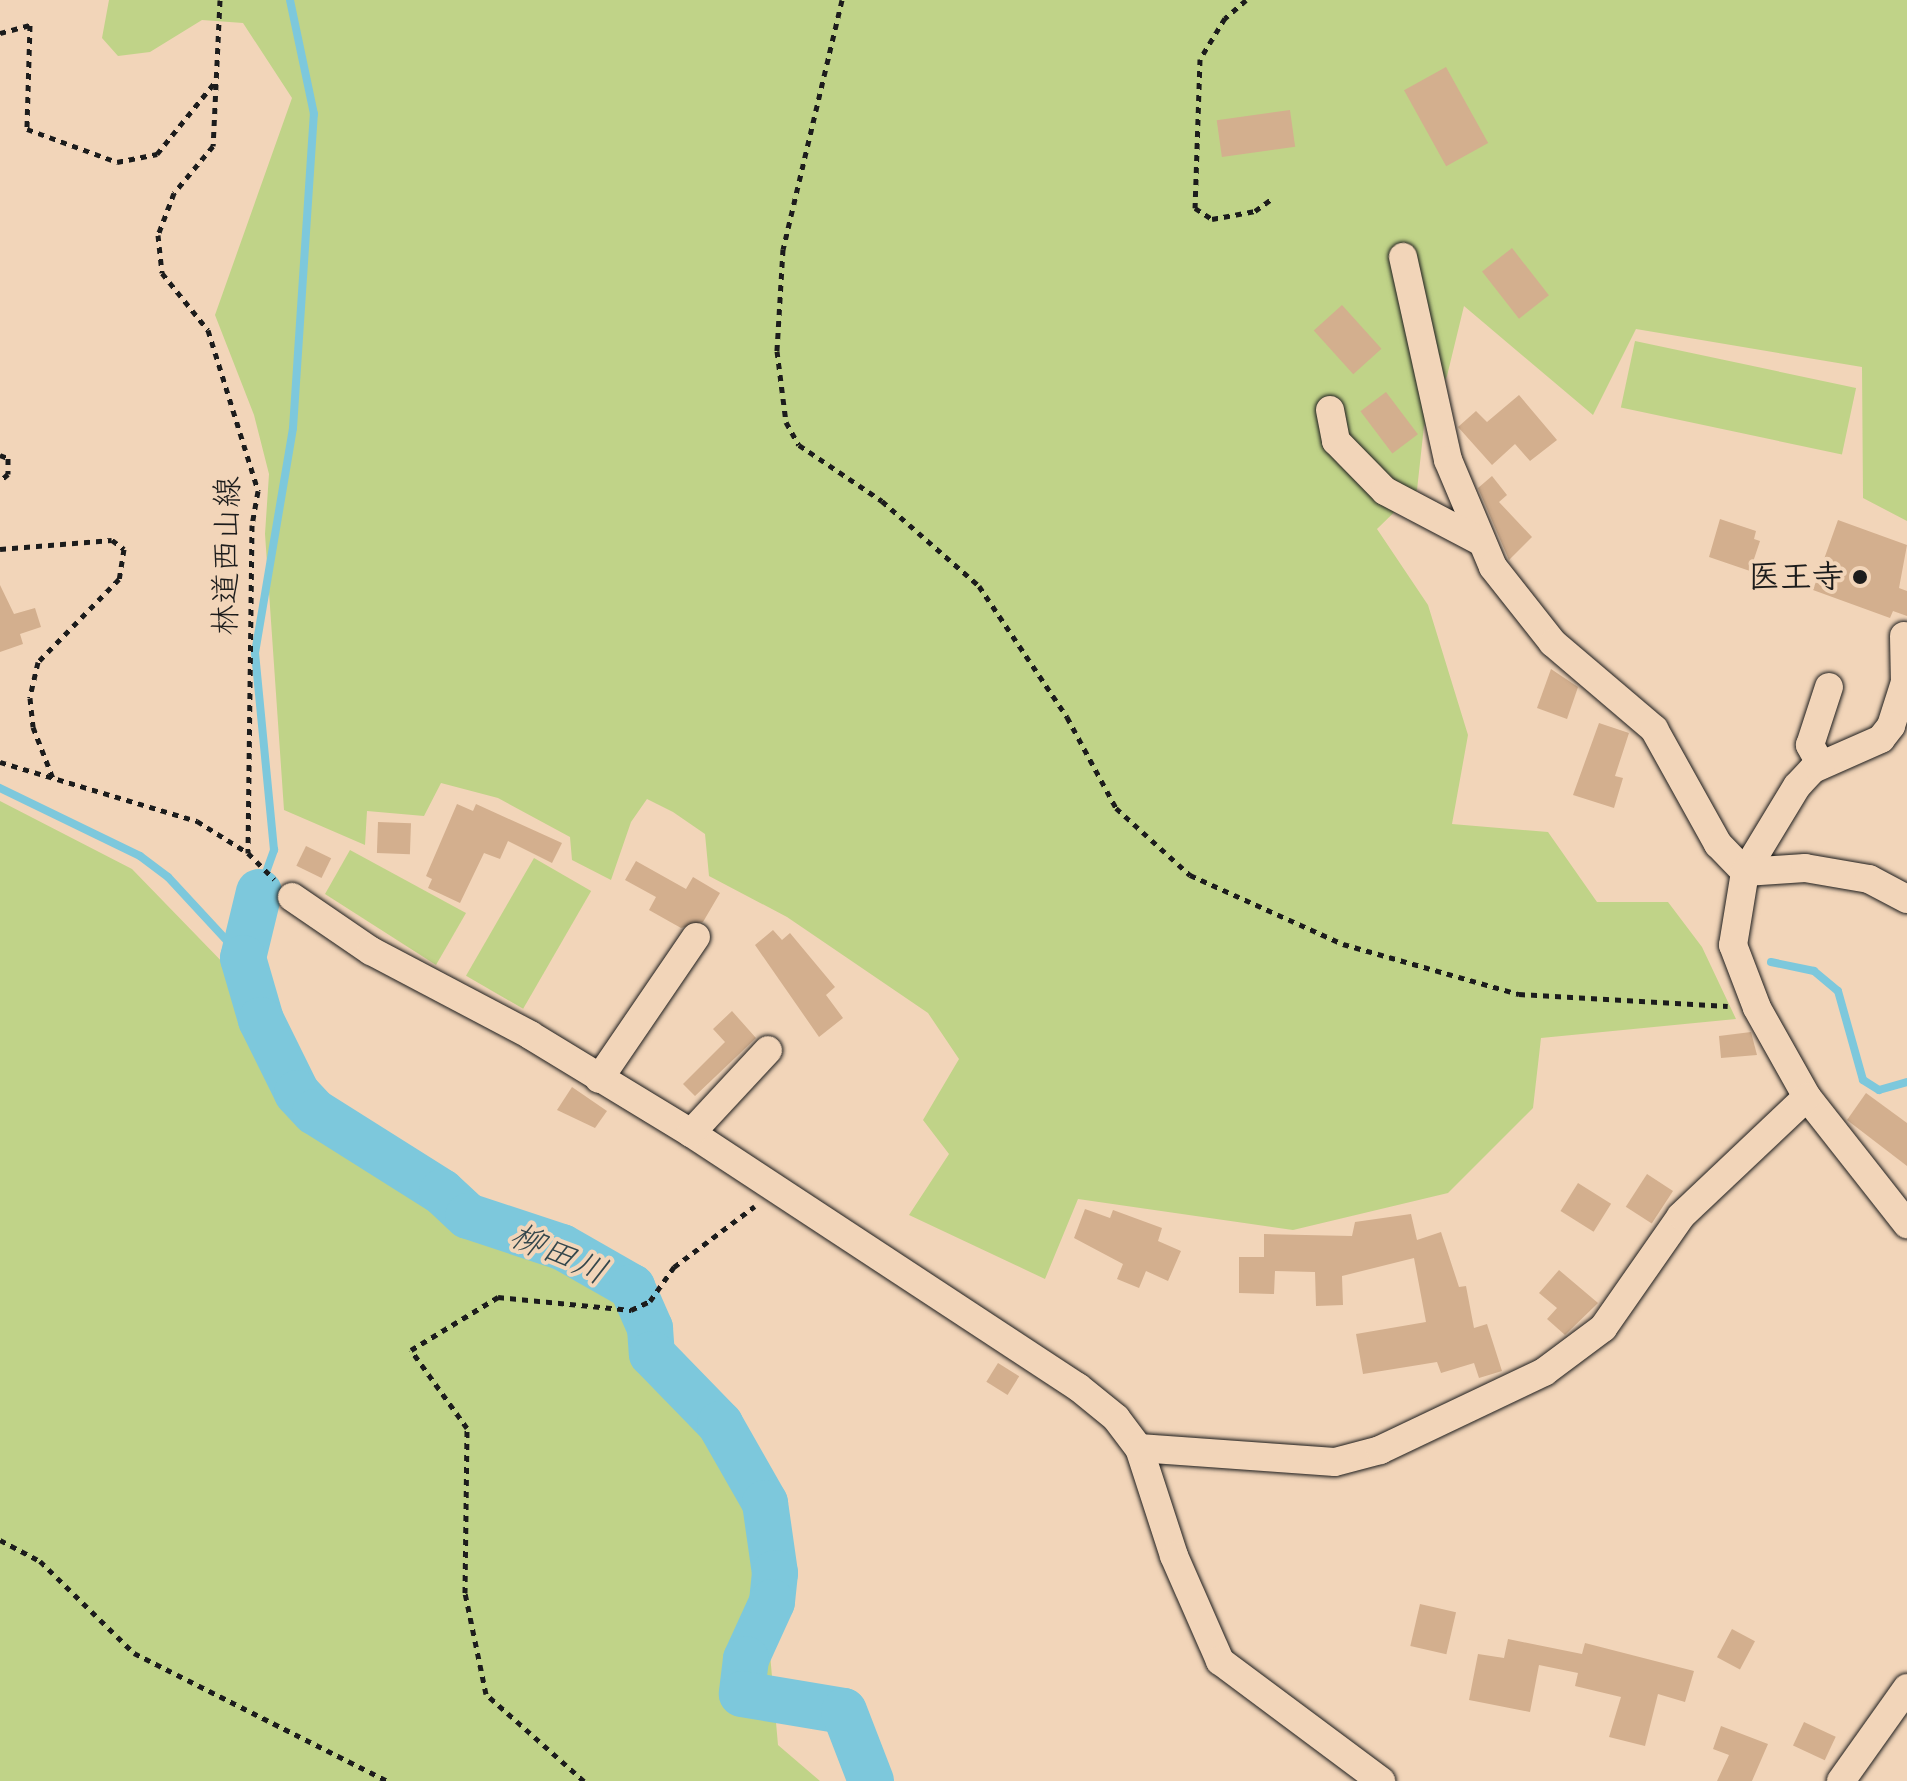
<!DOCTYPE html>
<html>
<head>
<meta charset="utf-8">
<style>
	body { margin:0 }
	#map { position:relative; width:1907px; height:1781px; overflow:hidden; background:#f2d5b9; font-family:Caveat,"Klee One",sans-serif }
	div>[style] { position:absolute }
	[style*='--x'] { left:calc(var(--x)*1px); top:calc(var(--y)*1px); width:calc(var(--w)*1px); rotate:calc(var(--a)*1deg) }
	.green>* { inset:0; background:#c0d388; transform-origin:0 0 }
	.stream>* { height:8px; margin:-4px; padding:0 4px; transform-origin:4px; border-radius:4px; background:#7dc8dc }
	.river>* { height:46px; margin:-23px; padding:0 23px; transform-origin:23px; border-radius:23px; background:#7dc8dc }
	.building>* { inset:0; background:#d3af8e; transform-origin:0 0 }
	.path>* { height:5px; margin-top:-2.5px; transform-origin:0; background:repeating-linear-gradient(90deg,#1c1c1c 0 6px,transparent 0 12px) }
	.roads { filter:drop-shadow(0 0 2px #1c1c1c) drop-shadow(0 0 2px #1c1c1c) }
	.minor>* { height:28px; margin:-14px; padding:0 14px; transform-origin:14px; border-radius:14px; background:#f2d5b9 }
	.dots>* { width:22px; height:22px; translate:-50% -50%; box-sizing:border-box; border:4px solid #f2d5b9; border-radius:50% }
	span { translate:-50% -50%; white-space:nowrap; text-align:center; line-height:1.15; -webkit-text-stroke:8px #f2d5b9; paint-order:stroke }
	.street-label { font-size:32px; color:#1c1c1c }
	.poi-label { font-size:32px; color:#1c1c1c; font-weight:700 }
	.right { translate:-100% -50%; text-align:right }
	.water-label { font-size:34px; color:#34474c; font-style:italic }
</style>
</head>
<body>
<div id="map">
	<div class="green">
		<i style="clip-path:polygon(109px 0,1907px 0,1907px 521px,1863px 498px,1862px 367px,1636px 329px,1593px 415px,1464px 306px,1447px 376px,1424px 426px,1417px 490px,1377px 529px,1428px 605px,1468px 735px,1452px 824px,1548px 832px,1597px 902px,1668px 902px,1702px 947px,1736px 1019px,1541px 1038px,1533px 1108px,1448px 1193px,1293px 1230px,1078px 1199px,1045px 1279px,909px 1215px,949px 1154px,923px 1120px,959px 1059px,928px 1013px,787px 917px,709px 876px,705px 834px,673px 812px,647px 799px,631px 822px,611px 880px,572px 860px,570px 837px,498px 798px,441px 783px,424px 816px,367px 811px,365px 845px,284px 810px,265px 534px,269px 474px,254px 415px,215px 315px,292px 98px,243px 23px,202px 20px,150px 52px,118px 56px,102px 38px)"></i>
		<i style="left:1635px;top:341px;width:226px;height:68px;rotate:12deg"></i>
		<i style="clip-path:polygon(0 801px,132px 869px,230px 970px,288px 1098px,402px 1173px,470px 1229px,601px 1273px,636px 1307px,645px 1359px,722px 1440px,756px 1494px,778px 1745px,820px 1781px,0 1781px)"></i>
		<i style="clip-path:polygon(350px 850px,466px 913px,436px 965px,325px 894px)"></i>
		<i style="left:534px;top:858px;width:66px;height:136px;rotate:30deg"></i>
	</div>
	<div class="stream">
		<i style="--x:0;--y:788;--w:156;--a:25.9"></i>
		<i style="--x:140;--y:856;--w:35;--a:37"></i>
		<i style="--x:168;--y:877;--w:110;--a:47.2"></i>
		<i style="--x:259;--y:892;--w:45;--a:-70.3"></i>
		<i style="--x:274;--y:850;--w:198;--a:-95.5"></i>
		<i style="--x:255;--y:653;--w:228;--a:-80.4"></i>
		<i style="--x:293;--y:428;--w:315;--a:-86.2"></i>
		<i style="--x:314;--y:114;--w:116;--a:-101.9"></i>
		<i style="--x:1771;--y:962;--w:44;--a:11.8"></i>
		<i style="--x:1814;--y:971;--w:31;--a:40"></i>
		<i style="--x:1838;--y:991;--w:92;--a:74.3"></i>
		<i style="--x:1863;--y:1080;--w:19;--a:32"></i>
		<i style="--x:1879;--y:1090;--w:29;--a:-16"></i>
	</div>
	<div class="river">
		<i style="--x:259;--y:892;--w:68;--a:103.6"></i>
		<i style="--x:243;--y:958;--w:65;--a:73.8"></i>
		<i style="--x:261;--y:1020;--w:81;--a:63.7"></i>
		<i style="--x:297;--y:1093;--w:26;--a:47"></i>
		<i style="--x:315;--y:1112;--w:150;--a:32.2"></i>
		<i style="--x:442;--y:1192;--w:35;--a:43"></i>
		<i style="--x:468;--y:1216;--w:99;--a:18.3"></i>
		<i style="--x:562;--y:1247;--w:81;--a:29.7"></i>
		<i style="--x:632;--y:1287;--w:45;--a:66.3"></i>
		<i style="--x:650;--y:1328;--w:26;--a:86"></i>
		<i style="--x:652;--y:1354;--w:98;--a:45.8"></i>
		<i style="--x:720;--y:1424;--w:91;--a:60.3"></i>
		<i style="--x:765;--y:1503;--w:71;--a:81.9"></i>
		<i style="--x:775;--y:1573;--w:29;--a:96"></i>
		<i style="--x:772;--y:1602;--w:63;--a:114.5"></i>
		<i style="--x:746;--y:1659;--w:35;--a:97"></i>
		<i style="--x:742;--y:1694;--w:103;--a:9.5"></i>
		<i style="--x:844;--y:1711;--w:75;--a:68.9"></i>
	</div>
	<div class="building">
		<i style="left:1446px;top:67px;width:87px;height:48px;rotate:61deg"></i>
		<i style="left:1290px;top:110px;width:37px;height:74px;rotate:82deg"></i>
		<i style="left:1512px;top:248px;width:60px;height:38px;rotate:52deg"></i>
		<i style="left:1342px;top:305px;width:59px;height:38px;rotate:48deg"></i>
		<i style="left:1386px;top:392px;width:53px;height:32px;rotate:53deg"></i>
		<i style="clip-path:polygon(1519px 395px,1557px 440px,1530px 461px,1515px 444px,1492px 465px,1458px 427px,1476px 411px,1487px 422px)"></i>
		<i style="clip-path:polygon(1492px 476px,1507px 495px,1499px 502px,1532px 537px,1509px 560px,1478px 488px)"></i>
		<i style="clip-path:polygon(1720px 519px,1756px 531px,1754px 539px,1760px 541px,1750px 571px,1709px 557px)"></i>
		<i style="clip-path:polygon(1838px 520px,1907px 545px,1899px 588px,1907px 591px,1907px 616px,1893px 611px,1890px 618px,1813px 590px)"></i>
		<i style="clip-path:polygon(0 585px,14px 614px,35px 608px,41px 627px,20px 634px,23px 644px,0 652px)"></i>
		<i style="clip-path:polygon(1551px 669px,1578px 687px,1567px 719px,1537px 708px)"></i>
		<i style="clip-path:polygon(1599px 723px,1629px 733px,1615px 776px,1623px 778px,1614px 808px,1573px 795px)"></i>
		<i style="clip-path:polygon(457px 804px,473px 811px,476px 804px,562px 843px,552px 863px,508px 841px,500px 859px,484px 853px,460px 903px,428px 888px,432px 879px,426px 876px)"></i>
		<i style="left:378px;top:822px;width:33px;height:31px;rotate:2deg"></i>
		<i style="left:306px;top:846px;width:28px;height:22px;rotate:26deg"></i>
		<i style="clip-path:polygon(636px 861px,686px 889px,693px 877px,720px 893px,703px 922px,681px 928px,649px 910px,656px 897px,625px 880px)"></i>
		<i style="clip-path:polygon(773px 930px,782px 940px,790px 933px,835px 987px,826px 995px,843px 1018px,819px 1037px,755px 945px)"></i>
		<i style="clip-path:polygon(732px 1011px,756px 1038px,695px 1096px,683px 1084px,725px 1042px,713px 1029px)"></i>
		<i style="clip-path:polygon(1751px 1032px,1757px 1055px,1721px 1058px,1719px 1036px)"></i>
		<i style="clip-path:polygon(572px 1087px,607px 1111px,595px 1128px,557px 1110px)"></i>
		<i style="clip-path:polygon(1866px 1093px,1907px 1123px,1907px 1166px,1847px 1120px)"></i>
		<i style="left:1647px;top:1174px;width:31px;height:39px;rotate:33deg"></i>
		<i style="left:1578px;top:1183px;width:39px;height:33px;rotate:32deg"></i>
		<i style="clip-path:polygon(1085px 1209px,1110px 1218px,1113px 1210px,1162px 1228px,1158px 1241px,1181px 1251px,1168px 1281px,1146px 1271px,1139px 1288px,1117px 1279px,1123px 1264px,1074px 1238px)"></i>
		<i style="clip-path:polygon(1411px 1214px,1417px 1240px,1441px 1232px,1459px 1287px,1466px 1286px,1474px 1328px,1487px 1324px,1502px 1371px,1479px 1378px,1474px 1363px,1441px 1373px,1437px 1362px,1363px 1374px,1356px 1334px,1426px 1322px,1414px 1258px,1342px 1276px,1343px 1305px,1316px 1306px,1315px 1272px,1275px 1271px,1274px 1294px,1239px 1293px,1239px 1257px,1264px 1257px,1264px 1234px,1352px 1236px,1355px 1222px)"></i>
		<i style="clip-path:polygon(1559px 1270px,1598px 1303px,1565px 1335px,1547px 1319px,1557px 1308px,1539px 1293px)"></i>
		<i style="left:998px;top:1363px;width:25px;height:22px;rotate:32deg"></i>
		<i style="left:1420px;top:1604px;width:37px;height:43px;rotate:13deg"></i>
		<i style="left:1732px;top:1629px;width:26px;height:32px;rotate:28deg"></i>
		<i style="clip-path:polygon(1508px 1639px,1582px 1654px,1585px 1643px,1694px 1671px,1685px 1702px,1658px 1694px,1645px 1746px,1609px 1737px,1621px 1697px,1575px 1686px,1578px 1673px,1539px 1665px,1530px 1712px,1469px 1700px,1478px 1654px,1504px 1658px)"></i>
		<i style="left:1804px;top:1722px;width:35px;height:26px;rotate:25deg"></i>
		<i style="clip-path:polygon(1721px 1726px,1768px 1744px,1752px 1781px,1717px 1781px,1729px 1755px,1713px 1749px)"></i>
	</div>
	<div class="path">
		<i style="--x:220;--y:0;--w:146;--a:92.7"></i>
		<i style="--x:213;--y:146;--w:61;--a:129.7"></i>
		<i style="--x:174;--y:193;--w:45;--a:110.9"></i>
		<i style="--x:158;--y:235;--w:38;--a:84"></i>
		<i style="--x:162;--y:273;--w:73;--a:51.1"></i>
		<i style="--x:208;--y:330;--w:169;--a:72.7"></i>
		<i style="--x:258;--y:491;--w:35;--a:100"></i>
		<i style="--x:252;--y:525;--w:328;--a:90.7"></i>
		<i style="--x:248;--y:853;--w:37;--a:45"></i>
		<i style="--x:842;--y:0;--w:256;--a:103.3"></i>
		<i style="--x:783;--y:249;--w:102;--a:93.4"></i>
		<i style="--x:777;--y:351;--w:72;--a:82.8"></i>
		<i style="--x:786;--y:422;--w:26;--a:61"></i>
		<i style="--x:799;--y:445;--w:100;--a:34"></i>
		<i style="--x:882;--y:501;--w:129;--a:41.2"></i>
		<i style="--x:979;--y:586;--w:158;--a:56.1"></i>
		<i style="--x:1067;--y:717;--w:103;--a:61.7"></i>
		<i style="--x:1116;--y:808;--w:100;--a:42.2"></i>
		<i style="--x:1190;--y:875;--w:168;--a:24.3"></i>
		<i style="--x:1343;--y:944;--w:183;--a:15.9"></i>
		<i style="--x:1519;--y:994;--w:209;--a:3.3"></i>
		<i style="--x:1246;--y:0;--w:28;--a:139"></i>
		<i style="--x:1225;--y:18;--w:48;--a:121.4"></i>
		<i style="--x:1200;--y:59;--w:149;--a:91.9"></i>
		<i style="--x:1195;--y:208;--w:20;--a:33"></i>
		<i style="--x:1212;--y:219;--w:44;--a:-10.5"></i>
		<i style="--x:1255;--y:211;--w:22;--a:-36"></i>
		<i style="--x:0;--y:33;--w:31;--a:-15"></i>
		<i style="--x:30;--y:25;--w:104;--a:91.7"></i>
		<i style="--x:27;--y:129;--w:96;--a:20.1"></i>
		<i style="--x:117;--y:162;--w:41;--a:-11.3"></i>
		<i style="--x:157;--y:154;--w:92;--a:-51.1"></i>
		<i style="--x:0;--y:455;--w:9;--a:21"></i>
		<i style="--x:8;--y:458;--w:16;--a:90"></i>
		<i style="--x:8;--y:474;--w:11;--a:139"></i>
		<i style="--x:0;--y:549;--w:112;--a:-4.6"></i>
		<i style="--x:112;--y:540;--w:15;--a:37"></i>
		<i style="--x:124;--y:549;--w:30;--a:99"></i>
		<i style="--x:119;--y:579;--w:116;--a:134.3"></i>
		<i style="--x:38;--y:662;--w:37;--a:103"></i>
		<i style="--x:30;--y:698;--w:29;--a:84"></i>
		<i style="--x:33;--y:727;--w:58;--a:68.7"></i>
		<i style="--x:0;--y:762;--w:206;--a:16.7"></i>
		<i style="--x:197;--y:821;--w:60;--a:32.1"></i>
		<i style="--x:0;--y:1540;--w:45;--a:27.7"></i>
		<i style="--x:40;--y:1561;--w:132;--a:44.4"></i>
		<i style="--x:134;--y:1653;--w:284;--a:26.8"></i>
		<i style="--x:584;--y:1781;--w:131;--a:-138.4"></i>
		<i style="--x:486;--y:1694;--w:103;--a:-101.7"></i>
		<i style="--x:465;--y:1593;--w:165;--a:-89.3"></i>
		<i style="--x:467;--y:1428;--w:96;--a:-125.7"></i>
		<i style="--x:411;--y:1350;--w:102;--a:-31.3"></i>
		<i style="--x:498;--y:1297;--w:134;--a:5.6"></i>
		<i style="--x:631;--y:1310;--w:21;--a:-25"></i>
		<i style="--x:650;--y:1301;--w:42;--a:-54.8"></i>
		<i style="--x:674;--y:1267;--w:101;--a:-37"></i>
	</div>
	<div class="roads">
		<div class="minor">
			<i style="--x:1403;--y:257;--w:208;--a:77.5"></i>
			<i style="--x:1448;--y:460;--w:116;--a:67.2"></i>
			<i style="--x:1493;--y:567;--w:97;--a:51.7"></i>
			<i style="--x:1553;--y:643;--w:133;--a:40.4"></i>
			<i style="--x:1654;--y:729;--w:132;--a:60.9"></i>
			<i style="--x:1718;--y:844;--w:39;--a:46"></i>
			<i style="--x:1330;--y:410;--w:32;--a:79"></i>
			<i style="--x:1336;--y:441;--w:70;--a:45.6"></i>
			<i style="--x:1385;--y:491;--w:107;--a:27.8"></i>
			<i style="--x:1904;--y:636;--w:46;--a:88.8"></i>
			<i style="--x:1905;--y:682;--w:46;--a:107.7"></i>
			<i style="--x:1891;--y:726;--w:16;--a:128"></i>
			<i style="--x:1881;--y:739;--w:74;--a:156.2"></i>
			<i style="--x:1813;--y:769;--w:23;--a:133"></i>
			<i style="--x:1797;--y:786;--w:100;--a:121.2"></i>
			<i style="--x:1745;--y:872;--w:74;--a:99.3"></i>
			<i style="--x:1733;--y:945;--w:67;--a:69.1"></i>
			<i style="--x:1757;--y:1008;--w:102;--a:60.7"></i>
			<i style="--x:1807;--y:1097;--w:162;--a:51.8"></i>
			<i style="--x:1821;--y:765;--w:23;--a:-119"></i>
			<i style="--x:1810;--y:745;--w:61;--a:-71.9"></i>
			<i style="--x:1745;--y:872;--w:60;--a:-3.8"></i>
			<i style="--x:1805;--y:868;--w:65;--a:9.8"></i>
			<i style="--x:1869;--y:879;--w:43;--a:27.8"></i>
			<i style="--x:292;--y:897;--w:96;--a:34.4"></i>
			<i style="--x:371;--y:951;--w:180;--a:27.8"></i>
			<i style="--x:530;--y:1035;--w:188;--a:31.3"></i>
			<i style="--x:691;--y:1133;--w:463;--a:33.3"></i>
			<i style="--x:1078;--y:1387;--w:49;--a:39.2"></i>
			<i style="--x:1116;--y:1418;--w:38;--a:53"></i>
			<i style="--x:1139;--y:1448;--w:114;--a:72"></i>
			<i style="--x:1174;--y:1556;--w:115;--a:66.3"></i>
			<i style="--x:1220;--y:1661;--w:201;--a:36.7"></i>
			<i style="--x:599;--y:1079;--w:172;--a:-55.7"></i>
			<i style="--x:691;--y:1133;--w:113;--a:-47.1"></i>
			<i style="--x:1139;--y:1448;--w:196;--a:4.1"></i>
			<i style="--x:1335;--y:1462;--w:47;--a:-14.9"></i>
			<i style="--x:1380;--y:1450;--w:182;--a:-25.4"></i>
			<i style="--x:1544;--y:1372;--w:74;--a:-36.7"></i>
			<i style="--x:1603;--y:1328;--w:136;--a:-55.1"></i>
			<i style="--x:1681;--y:1216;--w:173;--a:-43.4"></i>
			<i style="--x:1841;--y:1781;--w:114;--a:-54.6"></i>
		</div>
	</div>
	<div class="dots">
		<i style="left:1860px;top:577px;background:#1c1c1c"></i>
	</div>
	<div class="street-label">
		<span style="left:227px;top:556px;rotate:-89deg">林道西山線</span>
	</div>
	<div class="poi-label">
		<span class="right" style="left:1844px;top:577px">医王寺</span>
	</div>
	<div class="water-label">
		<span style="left:559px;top:1253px;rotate:24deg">柳田川</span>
	</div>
</div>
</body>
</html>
